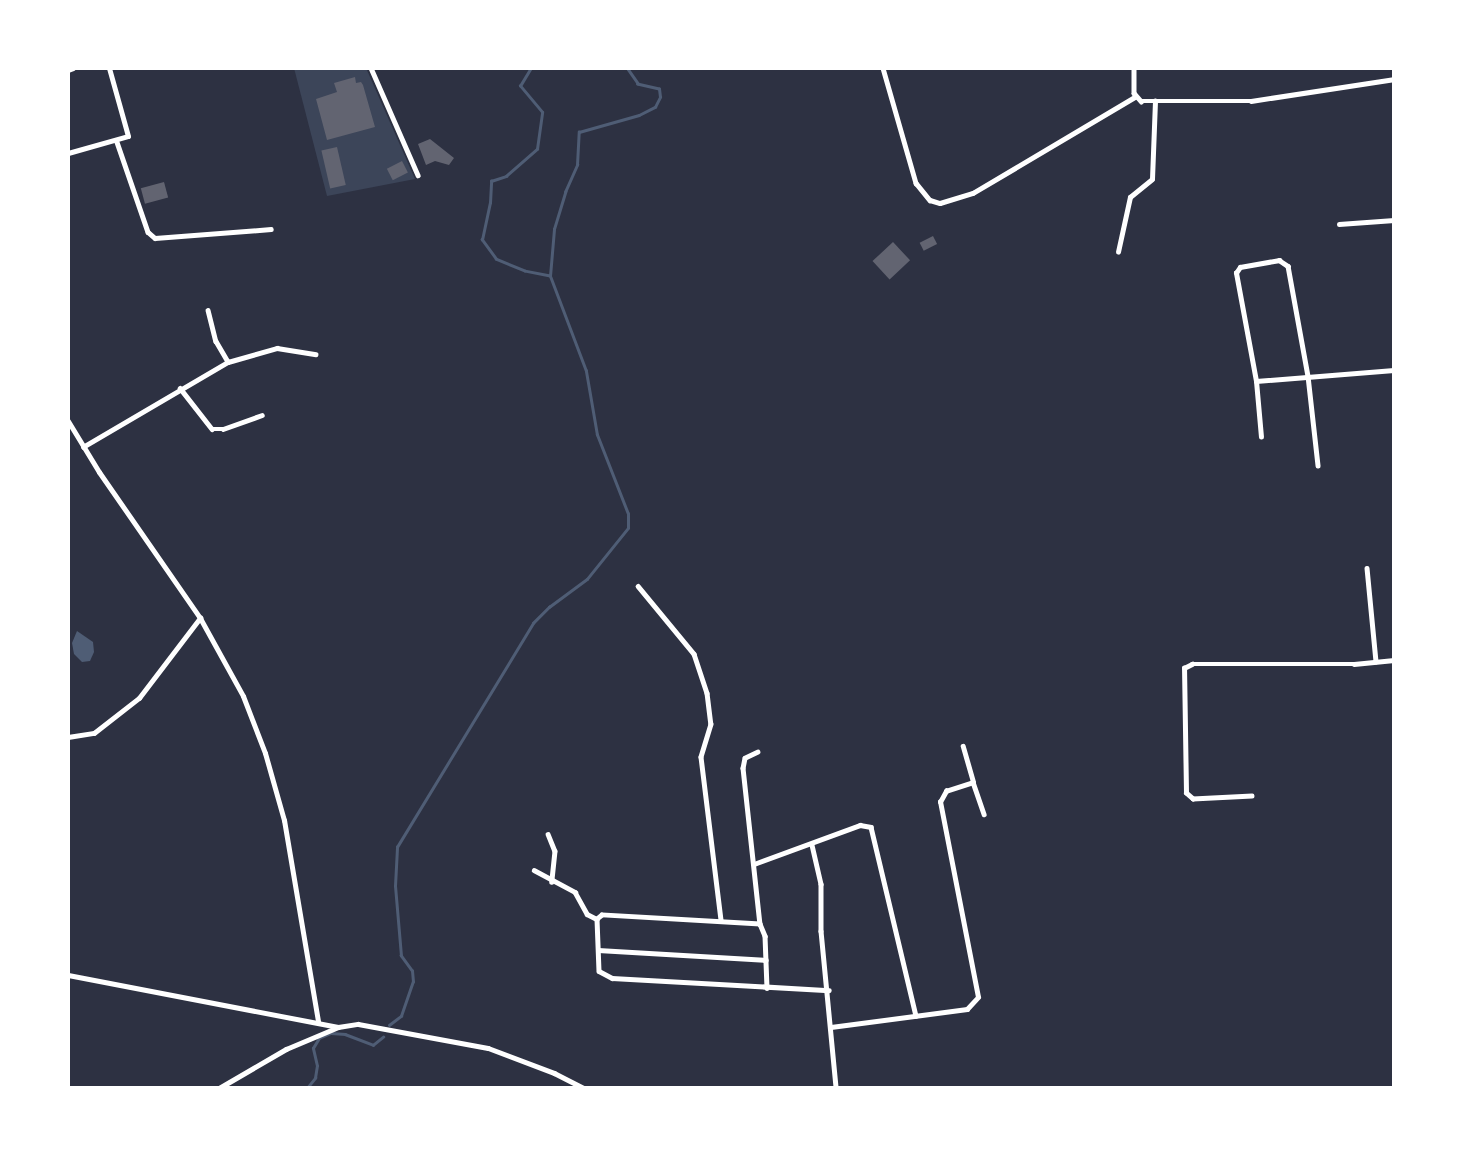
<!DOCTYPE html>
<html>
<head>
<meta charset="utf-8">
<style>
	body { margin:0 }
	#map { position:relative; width:1462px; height:1156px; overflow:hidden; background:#2d3142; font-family:Montserrat,sans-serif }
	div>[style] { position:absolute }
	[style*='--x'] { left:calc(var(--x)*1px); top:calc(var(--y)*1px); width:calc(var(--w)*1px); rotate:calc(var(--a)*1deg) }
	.green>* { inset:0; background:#3c4559 }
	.water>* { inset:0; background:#4f5d75 }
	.stream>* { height:2.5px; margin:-1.25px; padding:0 1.25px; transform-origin:1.25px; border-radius:1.25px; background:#4f5d75 }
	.building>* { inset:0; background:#626471; transform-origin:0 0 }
	.minor>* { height:4.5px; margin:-2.25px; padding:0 2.25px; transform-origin:2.25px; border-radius:2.25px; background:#fff }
	.tertiary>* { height:5px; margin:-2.5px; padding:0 2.5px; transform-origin:2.5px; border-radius:2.5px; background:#fff }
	span { translate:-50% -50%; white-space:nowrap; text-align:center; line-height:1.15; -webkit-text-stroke:5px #fff; paint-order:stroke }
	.frame { position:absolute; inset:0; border:70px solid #fff; pointer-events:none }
</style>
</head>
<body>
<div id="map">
	<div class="green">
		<i style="clip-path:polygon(294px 68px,366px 68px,415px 179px,327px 196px)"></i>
	</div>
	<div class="water">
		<i style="clip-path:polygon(77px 631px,93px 642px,94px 652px,90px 661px,82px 662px,74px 654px,72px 643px)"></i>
	</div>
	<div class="stream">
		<i style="--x:550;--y:276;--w:47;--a:-85.1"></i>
		<i style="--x:554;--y:229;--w:39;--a:-73"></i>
		<i style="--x:565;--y:192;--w:30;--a:-66"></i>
		<i style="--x:577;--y:165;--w:33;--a:-87"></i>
		<i style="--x:579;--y:132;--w:62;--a:-15.8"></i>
		<i style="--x:639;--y:115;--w:18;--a:-27"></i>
		<i style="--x:655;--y:107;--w:11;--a:-63"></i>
		<i style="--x:660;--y:97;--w:8;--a:-97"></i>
		<i style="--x:659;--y:89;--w:22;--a:-167"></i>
		<i style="--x:638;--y:84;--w:19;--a:-125"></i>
		<i style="--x:389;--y:1025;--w:15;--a:-37"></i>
		<i style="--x:401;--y:1016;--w:36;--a:-71"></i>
		<i style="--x:413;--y:982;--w:11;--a:-95"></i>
		<i style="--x:412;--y:971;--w:19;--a:-126"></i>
		<i style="--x:401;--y:956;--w:70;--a:-94.9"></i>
		<i style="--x:395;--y:886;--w:39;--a:-87"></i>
		<i style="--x:397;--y:847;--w:262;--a:-58.7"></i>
		<i style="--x:533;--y:623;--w:23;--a:-45"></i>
		<i style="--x:549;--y:607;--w:47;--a:-36.4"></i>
		<i style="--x:587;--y:579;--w:65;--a:-51.2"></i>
		<i style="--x:628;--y:528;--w:14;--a:-90"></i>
		<i style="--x:628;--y:514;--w:85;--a:-111.4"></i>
		<i style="--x:597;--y:435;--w:65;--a:-99.8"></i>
		<i style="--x:586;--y:371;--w:102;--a:-110.8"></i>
		<i style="--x:550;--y:276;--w:25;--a:-169"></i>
		<i style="--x:525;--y:271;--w:31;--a:-158"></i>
		<i style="--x:496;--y:259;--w:24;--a:-126"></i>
		<i style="--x:482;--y:240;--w:38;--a:-78"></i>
		<i style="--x:490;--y:203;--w:22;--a:-87"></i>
		<i style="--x:491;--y:181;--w:16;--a:-18"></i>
		<i style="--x:506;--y:176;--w:41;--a:-41.1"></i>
		<i style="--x:537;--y:149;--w:37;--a:-82"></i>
		<i style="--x:542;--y:112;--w:34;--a:-130"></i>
		<i style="--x:520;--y:86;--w:21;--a:-59"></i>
		<i style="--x:307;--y:1088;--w:13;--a:-51"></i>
		<i style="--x:315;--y:1078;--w:12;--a:-81"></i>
		<i style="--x:317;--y:1066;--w:18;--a:-103"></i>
		<i style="--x:313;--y:1048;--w:12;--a:-59"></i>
		<i style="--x:319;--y:1038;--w:13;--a:-23"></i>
		<i style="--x:331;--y:1033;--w:14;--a:4"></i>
		<i style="--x:345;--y:1034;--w:30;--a:21"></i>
		<i style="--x:373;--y:1045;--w:13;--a:-39"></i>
	</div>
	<div class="building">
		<i style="clip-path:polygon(355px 77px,356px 83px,361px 82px,363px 85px,375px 127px,327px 140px,316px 99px,337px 92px,334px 83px)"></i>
		<i style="clip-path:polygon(430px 139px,454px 158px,449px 165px,435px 161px,426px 165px,418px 144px)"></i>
		<i style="left:337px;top:147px;width:39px;height:16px;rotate:77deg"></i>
		<i style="left:402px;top:161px;width:13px;height:17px;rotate:63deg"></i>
		<i style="left:164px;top:182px;width:16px;height:24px;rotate:75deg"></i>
		<i style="left:933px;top:236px;width:9px;height:15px;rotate:63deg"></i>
		<i style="left:893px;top:242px;width:25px;height:28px;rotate:47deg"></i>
	</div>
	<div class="minor">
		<i style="--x:371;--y:68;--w:117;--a:66.3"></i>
		<i style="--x:883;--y:68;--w:120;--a:74"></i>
		<i style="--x:916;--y:183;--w:22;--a:51"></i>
		<i style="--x:930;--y:200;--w:10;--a:17"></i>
		<i style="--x:940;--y:203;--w:34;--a:-17"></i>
		<i style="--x:973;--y:193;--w:188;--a:-30.7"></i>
		<i style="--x:1134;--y:68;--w:25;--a:90"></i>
		<i style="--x:1134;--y:93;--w:11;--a:49"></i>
		<i style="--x:1141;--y:101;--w:110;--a:0"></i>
		<i style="--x:1251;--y:101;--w:145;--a:-8.7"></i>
		<i style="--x:117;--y:142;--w:95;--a:71"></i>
		<i style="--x:148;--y:232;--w:9;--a:41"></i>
		<i style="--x:155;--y:238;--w:116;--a:-4.4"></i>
		<i style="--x:1339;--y:224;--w:55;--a:-4.2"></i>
		<i style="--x:1118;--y:252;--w:56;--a:-77.7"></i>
		<i style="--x:1130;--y:197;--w:28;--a:-39"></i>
		<i style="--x:1152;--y:179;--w:78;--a:-87.8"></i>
		<i style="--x:208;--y:310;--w:32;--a:76"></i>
		<i style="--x:216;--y:341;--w:24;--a:60"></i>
		<i style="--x:1256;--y:381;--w:138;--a:-4.6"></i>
		<i style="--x:180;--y:388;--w:52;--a:52"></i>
		<i style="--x:212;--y:429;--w:11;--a:0"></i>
		<i style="--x:223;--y:429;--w:41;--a:-19.7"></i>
		<i style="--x:1261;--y:437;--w:56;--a:-95.1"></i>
		<i style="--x:1256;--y:381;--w:110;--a:-100.5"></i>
		<i style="--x:1236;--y:273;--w:7;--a:-56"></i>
		<i style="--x:1240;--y:267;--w:40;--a:-10"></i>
		<i style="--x:1279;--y:260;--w:11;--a:34"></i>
		<i style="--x:1288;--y:266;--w:112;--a:79.7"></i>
		<i style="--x:1308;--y:376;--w:90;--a:83.6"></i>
		<i style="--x:83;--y:447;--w:168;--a:-30.4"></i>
		<i style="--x:228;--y:362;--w:51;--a:-15.9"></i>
		<i style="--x:277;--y:348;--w:39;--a:9"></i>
		<i style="--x:1367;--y:568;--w:94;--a:84.5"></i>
		<i style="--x:638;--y:586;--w:88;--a:50.5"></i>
		<i style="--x:694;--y:654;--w:41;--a:71.6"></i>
		<i style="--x:707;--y:693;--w:31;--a:83"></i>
		<i style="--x:711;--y:724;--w:34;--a:107"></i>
		<i style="--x:701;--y:757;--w:165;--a:83"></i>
		<i style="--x:68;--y:737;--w:26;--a:-9"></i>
		<i style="--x:94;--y:733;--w:57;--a:-37.9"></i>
		<i style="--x:139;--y:698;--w:101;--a:-52.7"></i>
		<i style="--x:758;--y:752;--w:14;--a:155"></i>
		<i style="--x:745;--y:758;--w:10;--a:101"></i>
		<i style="--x:743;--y:768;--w:157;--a:83.8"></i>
		<i style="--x:760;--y:924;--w:13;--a:67"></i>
		<i style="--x:765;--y:936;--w:52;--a:87.8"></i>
		<i style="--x:973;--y:782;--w:34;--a:71"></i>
		<i style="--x:1252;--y:796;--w:59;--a:177.1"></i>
		<i style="--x:1193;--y:799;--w:9;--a:-139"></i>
		<i style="--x:1186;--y:793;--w:125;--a:-90.9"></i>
		<i style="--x:1184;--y:668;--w:9;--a:-27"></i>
		<i style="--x:1192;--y:664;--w:162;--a:0"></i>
		<i style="--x:1354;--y:664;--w:40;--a:-5.7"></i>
		<i style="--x:548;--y:834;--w:18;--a:68"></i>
		<i style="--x:555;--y:851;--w:31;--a:96"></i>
		<i style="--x:812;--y:845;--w:40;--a:77"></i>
		<i style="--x:821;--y:884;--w:47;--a:90"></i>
		<i style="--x:821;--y:931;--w:158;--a:84.5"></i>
		<i style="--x:754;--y:864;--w:113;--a:-20.2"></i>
		<i style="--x:860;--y:825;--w:11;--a:10"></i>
		<i style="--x:871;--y:827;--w:194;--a:76.6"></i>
		<i style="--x:534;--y:870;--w:47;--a:28.2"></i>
		<i style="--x:575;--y:892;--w:25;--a:61"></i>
		<i style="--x:587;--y:914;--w:11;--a:27"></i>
		<i style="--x:760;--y:924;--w:158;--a:-176.7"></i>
		<i style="--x:602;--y:915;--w:6;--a:141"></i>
		<i style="--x:597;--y:919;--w:52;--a:87.8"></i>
		<i style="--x:599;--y:971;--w:15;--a:28"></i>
		<i style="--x:612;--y:978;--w:217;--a:3.2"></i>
		<i style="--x:598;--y:950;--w:168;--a:3.4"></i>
		<i style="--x:831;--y:1027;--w:137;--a:-7.5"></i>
		<i style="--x:967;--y:1009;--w:16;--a:-47"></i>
		<i style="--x:978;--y:997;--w:199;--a:-101"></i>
		<i style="--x:940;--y:802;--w:13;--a:-61"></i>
		<i style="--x:946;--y:791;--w:28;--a:-18"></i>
		<i style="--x:973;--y:782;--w:37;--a:-106"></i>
	</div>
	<div class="tertiary">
		<i style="--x:68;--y:70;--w:5;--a:-22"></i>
		<i style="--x:68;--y:153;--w:62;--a:-15.8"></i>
		<i style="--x:128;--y:136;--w:71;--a:-105.6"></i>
		<i style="--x:68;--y:421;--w:60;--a:58.7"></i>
		<i style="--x:99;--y:472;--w:178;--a:55.3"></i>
		<i style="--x:200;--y:618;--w:89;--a:61.1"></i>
		<i style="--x:243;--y:696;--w:61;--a:68.9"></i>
		<i style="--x:265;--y:753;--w:70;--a:74.2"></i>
		<i style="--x:284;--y:820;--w:205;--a:80.4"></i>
		<i style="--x:68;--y:975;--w:275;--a:10.9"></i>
		<i style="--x:338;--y:1027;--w:20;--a:-9"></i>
		<i style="--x:358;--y:1024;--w:132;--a:10.5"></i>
		<i style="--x:488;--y:1048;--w:71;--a:20.7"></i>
		<i style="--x:554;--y:1073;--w:33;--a:27"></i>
		<i style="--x:219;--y:1088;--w:78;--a:-30.2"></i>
		<i style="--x:286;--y:1049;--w:56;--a:-22.9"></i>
	</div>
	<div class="frame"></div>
</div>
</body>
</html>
